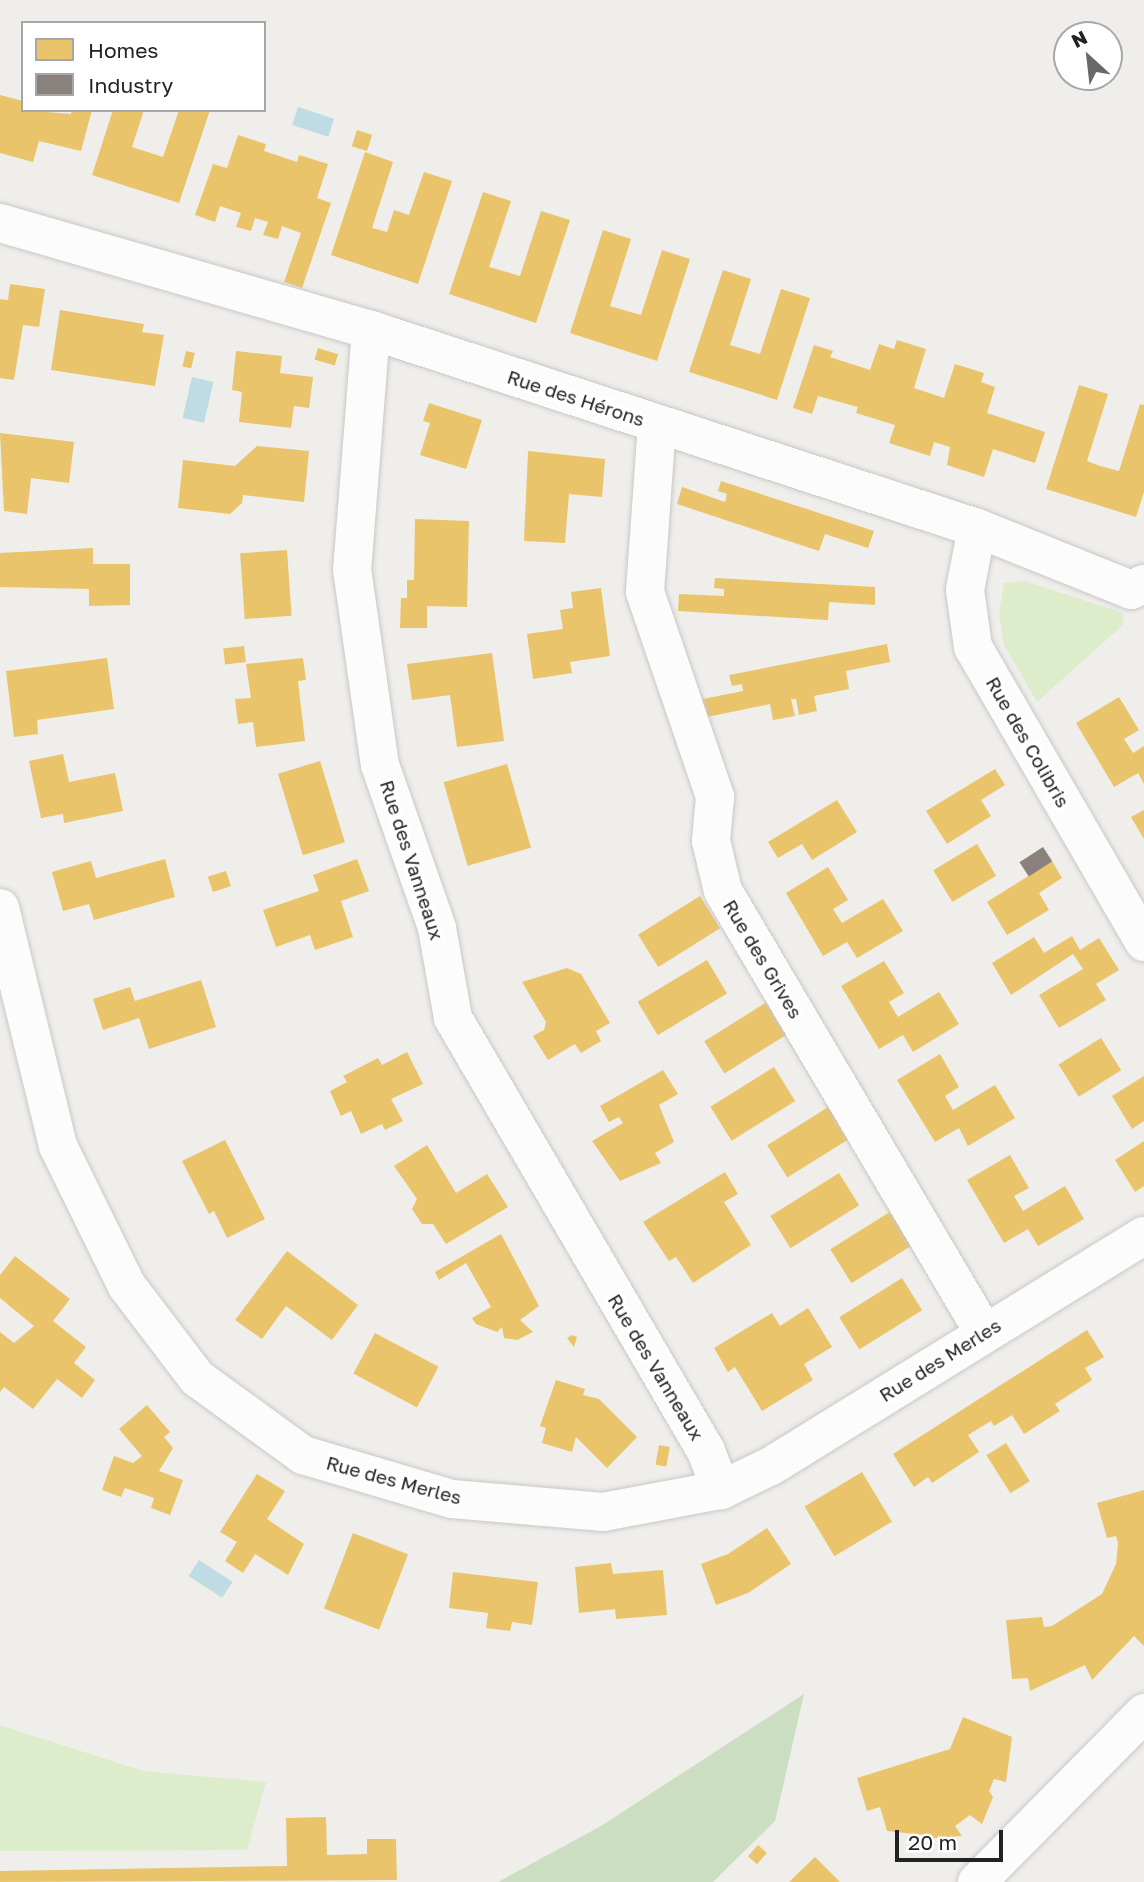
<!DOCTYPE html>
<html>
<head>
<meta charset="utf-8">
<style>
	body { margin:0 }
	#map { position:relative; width:1144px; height:1882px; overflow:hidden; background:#f0eeeb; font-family:"Golos Text",sans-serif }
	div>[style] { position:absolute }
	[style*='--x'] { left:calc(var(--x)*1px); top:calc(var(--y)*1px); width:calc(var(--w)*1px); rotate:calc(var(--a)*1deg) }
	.grass>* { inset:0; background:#ddeccb }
	.forest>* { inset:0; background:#cbdec1 }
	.water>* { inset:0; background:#bfdbe3; transform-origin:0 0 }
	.homes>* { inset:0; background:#e9c46a; transform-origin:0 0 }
	.industry>* { inset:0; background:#8a817c; transform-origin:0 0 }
	.roads { filter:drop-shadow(0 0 2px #c9c8c7) drop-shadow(0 0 2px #c9c8c7) }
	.minor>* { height:38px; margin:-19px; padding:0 19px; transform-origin:19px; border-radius:19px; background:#fdfcfc }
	span { translate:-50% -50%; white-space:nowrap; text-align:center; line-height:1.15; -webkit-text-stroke:7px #fff; paint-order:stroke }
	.street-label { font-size:19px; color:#222 }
	.legend { position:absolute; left:21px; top:21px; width:245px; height:91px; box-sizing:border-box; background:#fff; border:2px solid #a7a7a7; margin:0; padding:9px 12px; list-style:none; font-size:21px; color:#222 }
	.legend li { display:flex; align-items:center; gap:14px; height:35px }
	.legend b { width:35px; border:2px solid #a7a7a7 }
	.north { position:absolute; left:1053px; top:21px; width:70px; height:70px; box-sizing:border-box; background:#fff; border:2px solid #a7a7a7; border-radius:50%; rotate:333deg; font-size:19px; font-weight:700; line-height:28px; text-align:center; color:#222 }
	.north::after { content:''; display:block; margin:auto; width:24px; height:32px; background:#6a6968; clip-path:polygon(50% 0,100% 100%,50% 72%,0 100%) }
	.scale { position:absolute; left:895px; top:1830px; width:108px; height:32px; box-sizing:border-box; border:4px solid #222; border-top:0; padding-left:9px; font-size:21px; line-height:24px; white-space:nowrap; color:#222; -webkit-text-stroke:5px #fff; paint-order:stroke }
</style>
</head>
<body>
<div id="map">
	<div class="grass">
		<i style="clip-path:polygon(1025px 581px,1123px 613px,1123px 625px,1037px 702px,1004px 645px,999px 614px,1004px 583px)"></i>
		<i style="clip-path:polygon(0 1725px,143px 1771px,266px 1782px,247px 1850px,0 1851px)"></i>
	</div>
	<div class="forest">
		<i style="clip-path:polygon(804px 1694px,775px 1821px,713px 1882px,498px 1882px,601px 1826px)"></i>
	</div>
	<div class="water">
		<i style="left:298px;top:107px;width:38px;height:19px;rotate:18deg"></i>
		<i style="left:192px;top:377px;width:22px;height:42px;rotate:13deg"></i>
		<i style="left:199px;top:1560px;width:40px;height:19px;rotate:33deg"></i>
	</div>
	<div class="homes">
		<i style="clip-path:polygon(0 95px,23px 101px,23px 110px,71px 114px,72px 110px,92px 110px,81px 151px,39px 141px,33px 162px,0 153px)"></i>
		<i style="clip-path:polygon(113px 110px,144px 110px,132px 147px,163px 157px,179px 110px,210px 110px,179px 203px,92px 175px)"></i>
		<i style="left:357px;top:130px;width:16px;height:17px;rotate:18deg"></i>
		<i style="clip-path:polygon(238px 135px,266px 144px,264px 151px,297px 162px,299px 155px,328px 164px,317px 198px,331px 203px,302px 288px,284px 282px,301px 233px,282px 226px,278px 239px,263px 235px,268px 222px,255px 218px,251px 231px,236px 227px,241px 213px,220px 206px,215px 222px,195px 215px,213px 164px,227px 168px)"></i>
		<i style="clip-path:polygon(365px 152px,393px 162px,372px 228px,387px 232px,394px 210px,409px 215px,424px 172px,452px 181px,418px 284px,331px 255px)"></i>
		<i style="clip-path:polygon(483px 192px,511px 201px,489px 267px,520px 276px,541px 211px,570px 220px,536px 323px,449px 294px)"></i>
		<i style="clip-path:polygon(603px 230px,631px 239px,610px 306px,641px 315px,662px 250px,690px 259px,657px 361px,570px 333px)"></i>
		<i style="clip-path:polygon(723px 270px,751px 279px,730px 345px,760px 354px,781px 289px,810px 298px,777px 400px,689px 372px)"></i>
		<i style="clip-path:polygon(10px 284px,45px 289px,39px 327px,23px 325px,14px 380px,0 378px,0 299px,8px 300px)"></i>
		<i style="clip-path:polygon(60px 310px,144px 324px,142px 332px,164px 335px,155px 386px,51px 370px)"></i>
		<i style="clip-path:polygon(897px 340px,926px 349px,914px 388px,944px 398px,955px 364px,984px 373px,981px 382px,995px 387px,987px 413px,1045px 432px,1035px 463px,993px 449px,984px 477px,947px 465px,950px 447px,934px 442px,930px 456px,889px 443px,895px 425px,856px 413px,858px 407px,818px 396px,812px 414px,793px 408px,814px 345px,833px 351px,830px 357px,870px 370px,879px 344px,894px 349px)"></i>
		<i style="left:318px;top:348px;width:21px;height:12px;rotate:17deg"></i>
		<i style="left:186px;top:351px;width:9px;height:16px;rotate:13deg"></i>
		<i style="clip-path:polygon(236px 351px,282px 356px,280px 373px,313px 377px,309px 408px,294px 406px,291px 428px,239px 422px,242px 392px,232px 390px)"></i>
		<i style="clip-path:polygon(1079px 385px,1108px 394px,1087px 461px,1100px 466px,1119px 471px,1140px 404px,1144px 405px,1144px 492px,1136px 517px,1046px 489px)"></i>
		<i style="clip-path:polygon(429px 403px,482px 420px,466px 469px,420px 455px,430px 423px,423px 421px)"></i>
		<i style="clip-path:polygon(0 433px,74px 442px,69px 483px,31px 478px,27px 514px,4px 511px)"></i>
		<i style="clip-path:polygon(257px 446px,309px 451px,304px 502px,243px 495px,242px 503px,230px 514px,178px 508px,183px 460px,235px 466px)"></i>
		<i style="clip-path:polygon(528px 451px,605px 459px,602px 497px,569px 494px,565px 543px,524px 541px)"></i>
		<i style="clip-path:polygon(721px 481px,874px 531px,868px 548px,825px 534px,819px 551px,677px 504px,682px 487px,725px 502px,727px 494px,718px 491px)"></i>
		<i style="clip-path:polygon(415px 519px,469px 521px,467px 607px,427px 606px,427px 628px,400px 628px,401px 598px,407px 598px,407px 580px,414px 580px)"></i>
		<i style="clip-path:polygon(93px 548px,93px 564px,130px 564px,130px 605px,89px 606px,89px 589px,0 587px,0 553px)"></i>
		<i style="left:287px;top:550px;width:66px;height:47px;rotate:86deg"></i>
		<i style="clip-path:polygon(715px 578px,875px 587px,875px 605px,829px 602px,828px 620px,678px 611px,679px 594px,724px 596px,724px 589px,714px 588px)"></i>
		<i style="clip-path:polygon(601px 588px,610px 656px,570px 662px,572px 673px,533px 679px,527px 634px,563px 629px,560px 610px,573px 608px,571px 592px)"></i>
		<i style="clip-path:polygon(887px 644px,890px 662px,846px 671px,849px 689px,814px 696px,817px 711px,799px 715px,796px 699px,791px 699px,795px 716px,773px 720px,770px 704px,702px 718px,698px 700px,743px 691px,742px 684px,732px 686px,729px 675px)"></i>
		<i style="left:244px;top:646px;width:16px;height:21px;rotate:83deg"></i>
		<i style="clip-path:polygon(492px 653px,504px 741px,457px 747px,450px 695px,412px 700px,407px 664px)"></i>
		<i style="clip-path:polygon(107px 658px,114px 709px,37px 720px,38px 734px,14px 737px,6px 671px)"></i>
		<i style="clip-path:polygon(303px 658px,306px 680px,298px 681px,305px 741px,256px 747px,253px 722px,238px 724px,235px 699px,251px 698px,246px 664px)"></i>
		<i style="clip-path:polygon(1119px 697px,1139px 730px,1124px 739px,1133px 753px,1144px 746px,1144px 784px,1138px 773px,1114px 787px,1076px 723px)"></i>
		<i style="clip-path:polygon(63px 754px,69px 782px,115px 773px,123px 811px,64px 823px,63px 814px,41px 818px,29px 761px)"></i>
		<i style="left:320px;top:761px;width:85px;height:44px;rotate:73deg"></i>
		<i style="left:507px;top:764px;width:87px;height:66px;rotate:74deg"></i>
		<i style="clip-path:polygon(995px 769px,1005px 785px,981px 800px,991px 816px,947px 844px,926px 811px)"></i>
		<i style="clip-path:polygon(837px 800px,857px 832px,812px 860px,802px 844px,778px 858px,768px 842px)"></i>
		<i style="clip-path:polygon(1144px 810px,1144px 839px,1131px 817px)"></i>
		<i style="left:977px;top:844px;width:37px;height:51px;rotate:59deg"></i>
		<i style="clip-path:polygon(165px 859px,175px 897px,94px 920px,89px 904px,63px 911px,52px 872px,91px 861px,96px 878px)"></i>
		<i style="clip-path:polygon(357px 859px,369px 891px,341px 901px,353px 937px,315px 950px,310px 935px,276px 947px,263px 910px,319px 891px,313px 875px)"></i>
		<i style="clip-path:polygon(1052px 861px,1062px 878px,1039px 893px,1049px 910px,1007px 935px,987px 902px)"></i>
		<i style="clip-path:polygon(828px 867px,848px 900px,833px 909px,842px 923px,883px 899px,903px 931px,857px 958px,847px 942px,823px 956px,786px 893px)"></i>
		<i style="left:226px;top:871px;width:16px;height:19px;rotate:72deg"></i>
		<i style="left:700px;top:896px;width:38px;height:73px;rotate:58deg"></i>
		<i style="clip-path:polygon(1072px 936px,1080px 950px,1099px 938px,1119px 970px,1096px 984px,1106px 1000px,1059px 1028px,1039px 995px,1083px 969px,1073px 954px,1011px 995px,992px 963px,1034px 937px,1044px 953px)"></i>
		<i style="left:707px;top:960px;width:39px;height:81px;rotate:59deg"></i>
		<i style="clip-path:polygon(884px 961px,904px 993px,889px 1002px,898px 1017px,939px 992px,959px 1024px,913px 1052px,903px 1035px,879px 1049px,841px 986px)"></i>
		<i style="clip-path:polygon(567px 968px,581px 974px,610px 1023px,596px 1031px,601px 1041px,581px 1053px,575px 1044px,548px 1060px,533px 1036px,544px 1030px,546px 1022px,522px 982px)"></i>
		<i style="clip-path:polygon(201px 980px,216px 1027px,149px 1049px,139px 1018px,103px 1030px,93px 999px,130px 987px,135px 1001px)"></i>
		<i style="left:767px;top:1002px;width:38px;height:74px;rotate:58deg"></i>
		<i style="left:1101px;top:1038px;width:38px;height:50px;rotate:58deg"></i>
		<i style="clip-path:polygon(407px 1052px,423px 1084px,391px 1099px,403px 1121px,385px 1130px,382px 1124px,361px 1134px,351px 1111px,341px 1116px,330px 1091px,347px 1082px,343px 1076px,378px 1058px,382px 1065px)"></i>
		<i style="clip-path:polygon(940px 1054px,959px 1087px,945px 1096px,953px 1110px,995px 1085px,1015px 1118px,968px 1146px,959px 1128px,935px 1142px,897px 1080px)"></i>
		<i style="left:774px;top:1067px;width:40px;height:75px;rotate:58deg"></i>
		<i style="clip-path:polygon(663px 1070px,678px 1094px,659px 1105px,674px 1142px,655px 1153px,661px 1163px,620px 1181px,592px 1141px,623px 1123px,619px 1117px,609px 1122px,600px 1106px)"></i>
		<i style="clip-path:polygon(1144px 1076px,1144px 1121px,1132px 1129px,1112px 1096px)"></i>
		<i style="left:830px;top:1106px;width:38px;height:74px;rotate:58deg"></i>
		<i style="clip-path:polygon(225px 1140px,265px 1219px,227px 1238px,214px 1211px,209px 1214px,182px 1161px)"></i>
		<i style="clip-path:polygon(1144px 1141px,1144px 1186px,1135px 1192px,1115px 1160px)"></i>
		<i style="clip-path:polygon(427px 1145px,456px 1193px,487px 1174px,508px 1207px,446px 1244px,433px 1224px,422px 1224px,412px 1209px,417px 1199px,394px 1166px)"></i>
		<i style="clip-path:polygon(1010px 1155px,1029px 1188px,1014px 1196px,1023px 1211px,1065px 1186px,1084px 1219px,1038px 1246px,1028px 1229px,1004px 1243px,967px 1180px)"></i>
		<i style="clip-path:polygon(725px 1172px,738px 1194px,724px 1202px,751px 1245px,693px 1283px,676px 1257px,669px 1261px,643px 1222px)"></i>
		<i style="left:839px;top:1173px;width:38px;height:81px;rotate:58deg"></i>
		<i style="left:893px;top:1210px;width:40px;height:74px;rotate:58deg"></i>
		<i style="clip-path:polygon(501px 1234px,539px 1306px,520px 1320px,533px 1332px,517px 1340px,504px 1338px,502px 1327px,497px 1332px,476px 1324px,472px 1318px,491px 1307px,466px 1263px,439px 1280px,435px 1272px)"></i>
		<i style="clip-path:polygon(287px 1251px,358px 1305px,332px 1340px,286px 1306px,262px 1339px,235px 1320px)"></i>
		<i style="clip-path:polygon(15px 1256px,70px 1299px,53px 1321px,86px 1347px,74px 1363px,95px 1380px,82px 1398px,57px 1379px,33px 1409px,4px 1387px,0 1392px,0 1332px,14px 1343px,34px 1326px,0 1298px,0 1275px)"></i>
		<i style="left:902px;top:1278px;width:38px;height:74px;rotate:58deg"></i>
		<i style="clip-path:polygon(808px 1308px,832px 1347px,804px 1364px,813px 1380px,762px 1411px,735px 1367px,728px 1372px,714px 1348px,772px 1313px,780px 1326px)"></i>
		<i style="clip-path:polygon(1087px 1330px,1104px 1357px,1085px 1368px,1092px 1380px,1055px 1404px,1060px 1411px,1024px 1434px,1012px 1415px,994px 1426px,991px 1421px,968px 1435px,979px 1452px,932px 1483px,928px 1477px,914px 1487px,893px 1454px)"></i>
		<i style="left:375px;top:1333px;width:72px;height:46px;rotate:28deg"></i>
		<i style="clip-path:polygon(572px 1335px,577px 1337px,574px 1347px,567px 1338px)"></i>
		<i style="clip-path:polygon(556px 1380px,585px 1389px,583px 1395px,599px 1399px,637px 1437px,607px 1468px,576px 1437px,572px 1452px,542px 1443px,546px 1428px,540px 1426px)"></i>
		<i style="clip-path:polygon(147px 1405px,170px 1432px,164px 1437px,173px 1448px,159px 1471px,183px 1480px,170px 1515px,151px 1508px,154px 1498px,125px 1488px,121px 1497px,102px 1490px,114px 1456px,133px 1463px,142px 1456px,119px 1429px)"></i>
		<i style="left:1006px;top:1443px;width:45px;height:23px;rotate:58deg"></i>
		<i style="left:659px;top:1445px;width:11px;height:20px;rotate:10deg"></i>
		<i style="left:862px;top:1472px;width:58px;height:67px;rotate:59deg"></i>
		<i style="clip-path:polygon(257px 1474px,285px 1491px,267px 1519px,304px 1544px,288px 1575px,255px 1554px,243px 1573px,225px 1561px,237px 1542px,220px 1532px)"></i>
		<i style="clip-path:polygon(1144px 1490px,1144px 1646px,1134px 1636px,1092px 1680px,1085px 1665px,1030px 1691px,1028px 1678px,1012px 1679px,1006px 1620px,1042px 1617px,1044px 1627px,1052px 1626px,1102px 1594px,1116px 1564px,1118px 1543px,1116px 1536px,1107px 1538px,1097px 1503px)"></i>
		<i style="clip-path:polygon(767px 1528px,791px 1564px,748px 1593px,716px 1605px,701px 1564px,728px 1554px)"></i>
		<i style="left:353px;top:1533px;width:59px;height:81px;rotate:21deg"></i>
		<i style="clip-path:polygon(611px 1563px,613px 1574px,663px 1570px,667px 1615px,616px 1619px,615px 1609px,579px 1613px,575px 1567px)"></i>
		<i style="clip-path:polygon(453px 1572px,538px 1582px,532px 1625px,512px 1622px,510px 1631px,486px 1628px,488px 1613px,449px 1608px)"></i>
		<i style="clip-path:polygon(963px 1717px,1012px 1737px,1006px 1782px,994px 1779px,989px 1791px,993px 1797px,982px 1824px,970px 1815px,955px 1826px,962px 1836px,926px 1839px,924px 1835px,887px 1831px,880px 1807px,867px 1811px,857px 1778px,950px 1749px)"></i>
		<i style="clip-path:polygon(326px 1817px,327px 1855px,367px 1854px,367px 1839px,396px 1839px,397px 1880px,0 1882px,0 1871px,287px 1866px,286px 1818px)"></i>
		<i style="left:758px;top:1845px;width:12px;height:15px;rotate:42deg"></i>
		<i style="clip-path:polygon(815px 1857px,840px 1882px,789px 1882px)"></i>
	</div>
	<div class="industry">
		<i style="left:1043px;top:847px;width:17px;height:28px;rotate:57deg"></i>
	</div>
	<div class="roads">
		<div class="minor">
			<i style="--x:0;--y:223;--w:386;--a:16.1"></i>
			<i style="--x:371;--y:330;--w:638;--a:18.09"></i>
			<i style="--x:977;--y:528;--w:166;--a:21.9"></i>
			<i style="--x:1131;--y:590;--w:14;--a:-25"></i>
			<i style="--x:371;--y:330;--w:240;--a:94.5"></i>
			<i style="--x:352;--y:569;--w:198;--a:81.9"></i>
			<i style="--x:380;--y:765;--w:173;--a:70.7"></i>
			<i style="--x:437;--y:928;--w:91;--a:79.9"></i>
			<i style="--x:453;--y:1018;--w:501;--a:59.7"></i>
			<i style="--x:706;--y:1451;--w:42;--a:69"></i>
			<i style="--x:657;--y:424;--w:168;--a:94.1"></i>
			<i style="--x:645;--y:592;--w:217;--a:71.1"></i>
			<i style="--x:715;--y:797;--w:44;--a:95.2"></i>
			<i style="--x:711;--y:841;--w:51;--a:76.5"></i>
			<i style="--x:723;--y:891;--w:511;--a:59.42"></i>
			<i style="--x:977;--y:528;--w:63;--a:101"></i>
			<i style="--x:965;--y:590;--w:58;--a:82"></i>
			<i style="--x:973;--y:647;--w:341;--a:59.9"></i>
			<i style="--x:0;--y:908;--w:245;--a:76.3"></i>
			<i style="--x:58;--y:1146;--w:156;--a:63.8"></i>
			<i style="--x:127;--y:1286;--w:116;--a:52.7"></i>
			<i style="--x:197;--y:1378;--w:131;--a:36"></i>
			<i style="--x:303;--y:1455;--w:155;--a:16.5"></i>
			<i style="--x:452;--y:1499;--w:152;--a:4.9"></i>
			<i style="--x:603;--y:1512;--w:120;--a:-10.6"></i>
			<i style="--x:721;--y:1490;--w:55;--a:-25.6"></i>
			<i style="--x:771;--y:1466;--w:438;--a:-31.7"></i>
			<i style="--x:977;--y:1882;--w:238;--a:-45.3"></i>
		</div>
	</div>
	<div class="street-label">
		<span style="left:576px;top:398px;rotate:18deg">Rue des Hérons</span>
		<span style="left:1028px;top:742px;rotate:60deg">Rue des Colibris</span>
		<span style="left:412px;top:860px;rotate:72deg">Rue des Vanneaux</span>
		<span style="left:763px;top:959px;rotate:59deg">Rue des Grives</span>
		<span style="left:940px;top:1360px;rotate:-32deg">Rue des Merles</span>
		<span style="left:656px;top:1367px;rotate:59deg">Rue des Vanneaux</span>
		<span style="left:394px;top:1480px;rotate:15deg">Rue des Merles</span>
	</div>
	<ul class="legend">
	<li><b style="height:19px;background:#e9c46a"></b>Homes</li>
	<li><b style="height:19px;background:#8a817c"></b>Industry</li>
	</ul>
	<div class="north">N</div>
	<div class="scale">20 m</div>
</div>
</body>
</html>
